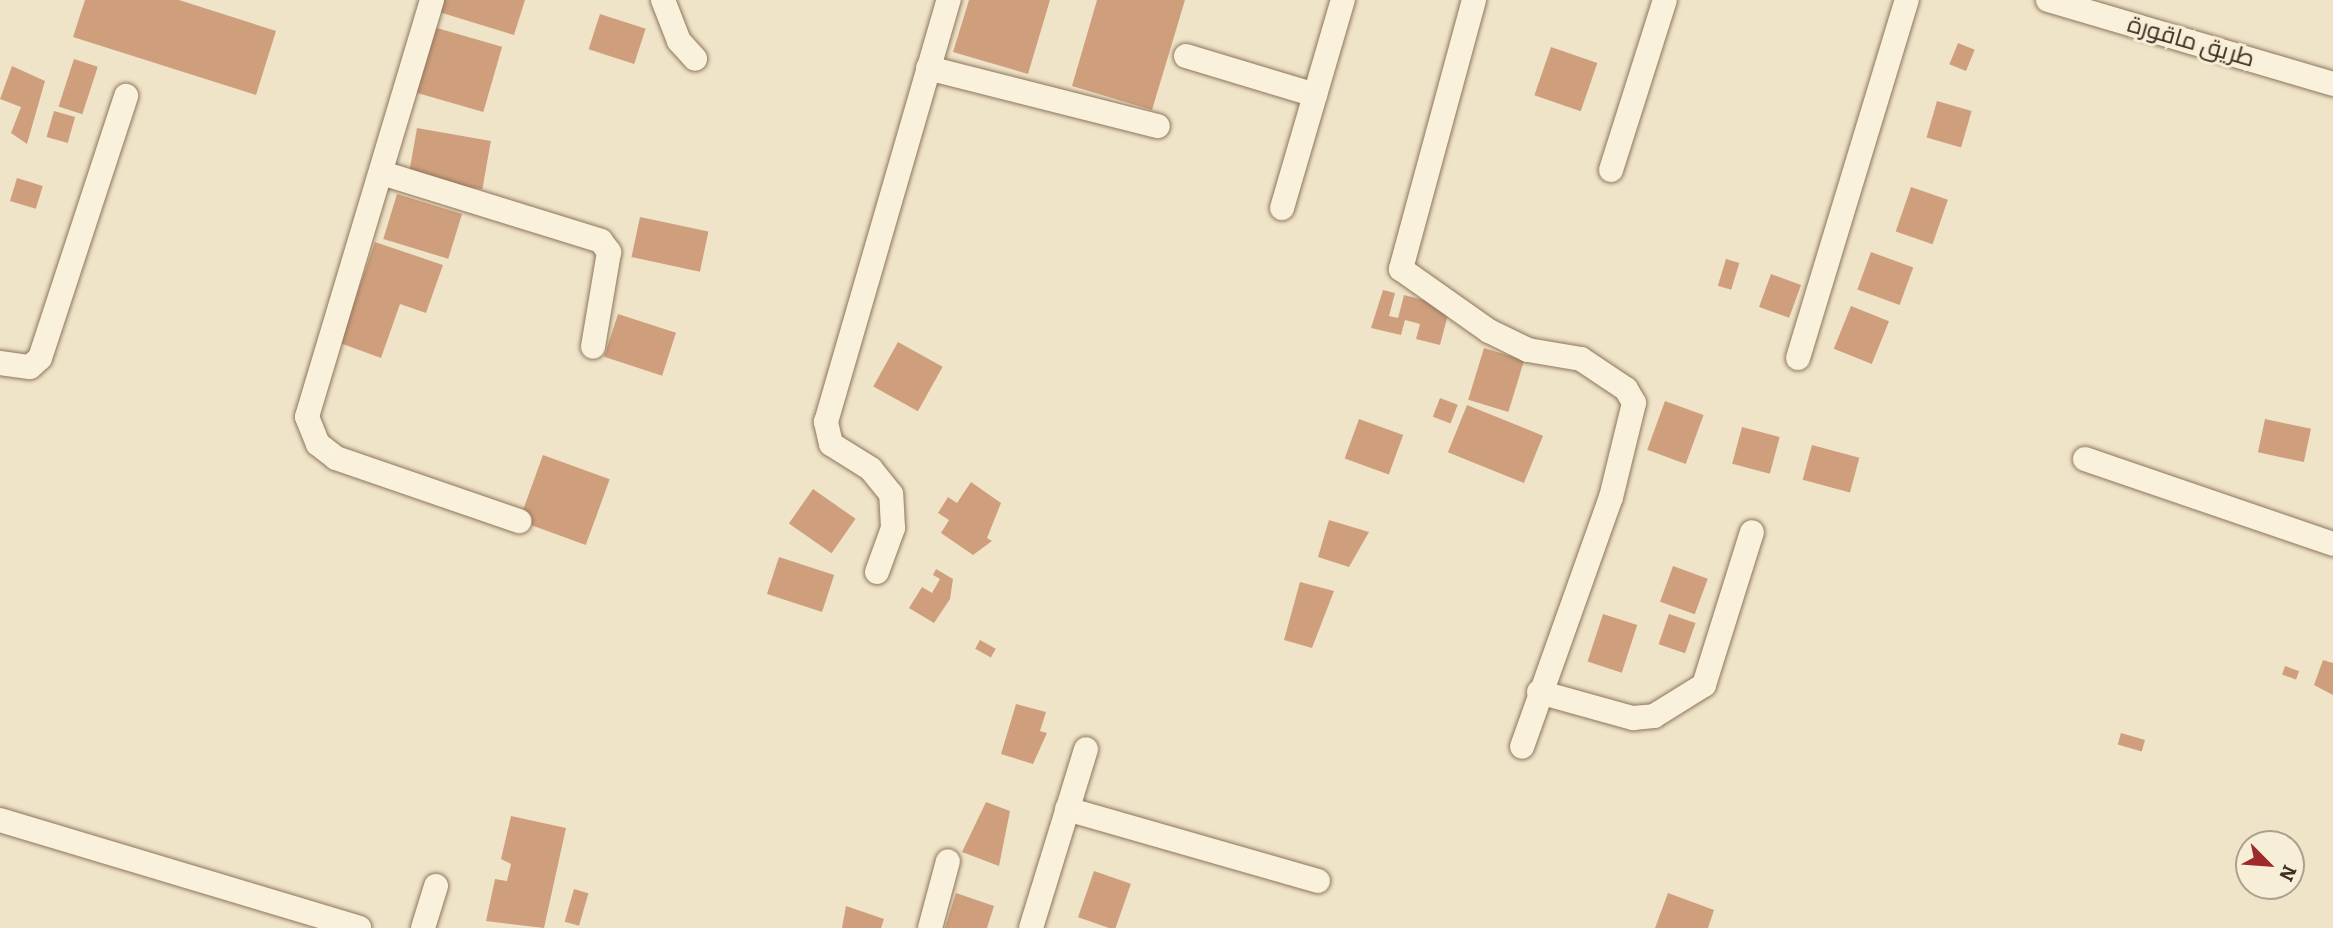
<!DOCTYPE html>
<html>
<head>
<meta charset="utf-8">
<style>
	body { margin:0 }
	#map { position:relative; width:2333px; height:928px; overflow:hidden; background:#f0e4c8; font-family:Bitter,Cairo,serif }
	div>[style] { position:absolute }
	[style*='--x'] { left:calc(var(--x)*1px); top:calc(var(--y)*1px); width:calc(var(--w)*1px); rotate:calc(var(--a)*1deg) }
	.building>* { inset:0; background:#cf9f7d; transform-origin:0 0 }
	.roads { filter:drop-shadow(0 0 2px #8d765c) drop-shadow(0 0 2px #8d765c) }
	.minor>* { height:24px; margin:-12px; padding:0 12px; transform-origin:12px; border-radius:12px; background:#faf1dc }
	span { translate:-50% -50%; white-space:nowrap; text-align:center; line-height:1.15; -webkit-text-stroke:6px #f7eed8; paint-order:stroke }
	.street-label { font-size:24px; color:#3d2e20 }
	.north { position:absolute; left:2235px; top:830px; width:70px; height:70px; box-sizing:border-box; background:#f7eed8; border:2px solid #ada18e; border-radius:50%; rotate:115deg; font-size:19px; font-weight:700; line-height:28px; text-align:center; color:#3d2e20 }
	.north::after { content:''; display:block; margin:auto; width:24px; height:32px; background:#9e2a2b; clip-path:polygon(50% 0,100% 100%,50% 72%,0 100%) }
</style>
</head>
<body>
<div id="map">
	<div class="building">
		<i style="clip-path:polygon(85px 0,179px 0,276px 31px,256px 95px,73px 37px)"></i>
		<i style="clip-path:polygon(442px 0,525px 0,514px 35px,439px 12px)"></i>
		<i style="clip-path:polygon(969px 0,1050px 0,1028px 74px,953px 52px)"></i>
		<i style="clip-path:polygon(1097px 0,1185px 0,1152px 110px,1072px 86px)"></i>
		<i style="left:600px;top:14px;width:48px;height:37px;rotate:18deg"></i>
		<i style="left:430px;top:26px;width:75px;height:68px;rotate:16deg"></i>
		<i style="left:1958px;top:43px;width:18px;height:23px;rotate:22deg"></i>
		<i style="left:1551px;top:47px;width:49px;height:51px;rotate:19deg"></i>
		<i style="left:74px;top:59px;width:25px;height:50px;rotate:18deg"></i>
		<i style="clip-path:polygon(12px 66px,45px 81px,27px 144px,11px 133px,21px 107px,0 99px)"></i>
		<i style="left:1937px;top:101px;width:36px;height:38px;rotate:16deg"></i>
		<i style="left:54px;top:111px;width:22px;height:27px;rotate:16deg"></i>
		<i style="left:417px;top:128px;width:75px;height:49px;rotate:10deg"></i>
		<i style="left:17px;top:178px;width:27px;height:24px;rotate:17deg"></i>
		<i style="left:1911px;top:187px;width:39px;height:47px;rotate:19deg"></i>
		<i style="left:397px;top:194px;width:68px;height:47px;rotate:17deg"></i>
		<i style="left:640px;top:217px;width:70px;height:41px;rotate:12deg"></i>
		<i style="clip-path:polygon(375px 242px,443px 265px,426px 313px,400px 304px,381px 358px,340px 343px)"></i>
		<i style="left:1871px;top:252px;width:45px;height:40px;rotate:20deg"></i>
		<i style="left:1726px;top:259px;width:14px;height:28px;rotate:17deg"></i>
		<i style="left:1771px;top:274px;width:32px;height:35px;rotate:20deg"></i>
		<i style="clip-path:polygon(1383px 290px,1395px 293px,1389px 316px,1398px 318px,1404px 295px,1450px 307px,1440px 345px,1416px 339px,1420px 324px,1405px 320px,1401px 335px,1371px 328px)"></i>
		<i style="left:1851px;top:306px;width:41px;height:46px;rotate:22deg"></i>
		<i style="left:618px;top:314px;width:61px;height:45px;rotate:18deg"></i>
		<i style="left:898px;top:342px;width:51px;height:51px;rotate:29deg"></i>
		<i style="left:1484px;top:348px;width:42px;height:54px;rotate:17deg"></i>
		<i style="left:1440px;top:398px;width:19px;height:20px;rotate:21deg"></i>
		<i style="left:1665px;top:401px;width:41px;height:52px;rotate:20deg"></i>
		<i style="left:1467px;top:405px;width:82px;height:51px;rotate:22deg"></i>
		<i style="left:1359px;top:419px;width:47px;height:42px;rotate:20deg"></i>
		<i style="left:2265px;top:419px;width:47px;height:34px;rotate:12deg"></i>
		<i style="left:1742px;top:427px;width:39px;height:38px;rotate:15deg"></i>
		<i style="left:1812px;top:445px;width:49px;height:36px;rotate:15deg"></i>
		<i style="left:543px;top:455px;width:71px;height:70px;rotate:20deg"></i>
		<i style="clip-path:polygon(971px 482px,1001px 503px,987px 538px,992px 541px,973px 555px,941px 533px,949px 520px,938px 513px,948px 497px,957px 503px)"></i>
		<i style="left:813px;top:489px;width:52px;height:42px;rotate:35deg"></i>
		<i style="clip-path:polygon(1329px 520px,1369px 532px,1349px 567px,1318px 557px)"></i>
		<i style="left:779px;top:557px;width:58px;height:39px;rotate:18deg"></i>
		<i style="left:1673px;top:566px;width:37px;height:38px;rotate:20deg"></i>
		<i style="clip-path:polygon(936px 569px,953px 579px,950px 599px,934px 623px,909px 608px,922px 587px,932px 593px,940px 579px,933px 575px)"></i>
		<i style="clip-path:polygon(1300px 582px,1334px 591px,1312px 648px,1284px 640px)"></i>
		<i style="left:1603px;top:614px;width:36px;height:50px;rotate:18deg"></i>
		<i style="left:1669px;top:614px;width:28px;height:32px;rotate:19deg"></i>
		<i style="left:980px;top:640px;width:18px;height:10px;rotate:29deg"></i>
		<i style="clip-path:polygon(2323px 660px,2333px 663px,2333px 695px,2314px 685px)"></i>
		<i style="left:2285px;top:666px;width:15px;height:9px;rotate:20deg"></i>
		<i style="clip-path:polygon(1016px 704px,1046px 712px,1040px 731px,1047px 733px,1033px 764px,1001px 754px)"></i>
		<i style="left:2121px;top:733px;width:25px;height:12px;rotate:16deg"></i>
		<i style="clip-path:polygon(986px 802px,1010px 811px,999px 866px,962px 852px)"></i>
		<i style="clip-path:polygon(511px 816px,566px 828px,544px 928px,486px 921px,495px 879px,507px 881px,511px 864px,501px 859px)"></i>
		<i style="left:1094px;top:871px;width:39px;height:49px;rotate:19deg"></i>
		<i style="left:574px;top:889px;width:15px;height:34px;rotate:16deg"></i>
		<i style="clip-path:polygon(956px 893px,994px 906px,987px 928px,945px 928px)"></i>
		<i style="clip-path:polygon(1668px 893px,1714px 910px,1708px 928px,1655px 928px)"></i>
		<i style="clip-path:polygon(846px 906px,884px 919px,881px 928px,842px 928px)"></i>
	</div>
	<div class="roads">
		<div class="minor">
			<i style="--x:432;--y:0;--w:435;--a:106.7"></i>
			<i style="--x:307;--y:417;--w:29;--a:68"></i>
			<i style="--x:318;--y:444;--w:23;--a:38"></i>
			<i style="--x:336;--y:458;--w:194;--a:19"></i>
			<i style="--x:663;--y:0;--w:44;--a:68.7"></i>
			<i style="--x:679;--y:41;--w:24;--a:48"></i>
			<i style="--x:1474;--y:0;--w:279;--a:105.2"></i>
			<i style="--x:1401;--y:269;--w:108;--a:35.2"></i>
			<i style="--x:1489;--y:331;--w:43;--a:26"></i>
			<i style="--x:1528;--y:350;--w:54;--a:9.6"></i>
			<i style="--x:1581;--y:359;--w:54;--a:33.7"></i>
			<i style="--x:1626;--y:389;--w:16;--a:60"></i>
			<i style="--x:1634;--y:403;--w:97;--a:103.7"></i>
			<i style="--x:1611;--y:497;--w:265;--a:109.6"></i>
			<i style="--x:2048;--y:0;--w:297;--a:16.4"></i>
			<i style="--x:1186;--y:56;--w:135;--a:16.8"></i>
			<i style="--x:928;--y:68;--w:237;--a:14.2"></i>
			<i style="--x:1611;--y:170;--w:178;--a:-72.4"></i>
			<i style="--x:382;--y:173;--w:229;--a:17.2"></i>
			<i style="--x:601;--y:241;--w:14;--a:54"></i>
			<i style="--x:609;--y:252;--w:96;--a:99.6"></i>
			<i style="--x:1282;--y:208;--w:217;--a:-73.7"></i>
			<i style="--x:1798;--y:358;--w:374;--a:-73.1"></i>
			<i style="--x:0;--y:363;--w:30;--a:8"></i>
			<i style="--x:30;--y:367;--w:13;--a:-42"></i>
			<i style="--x:40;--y:358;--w:276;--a:-71.8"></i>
			<i style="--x:2085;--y:459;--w:262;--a:18.9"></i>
			<i style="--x:877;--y:572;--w:47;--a:-70"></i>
			<i style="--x:893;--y:528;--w:34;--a:-93"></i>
			<i style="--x:891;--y:494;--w:32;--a:-129"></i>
			<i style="--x:871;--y:469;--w:47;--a:-148"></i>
			<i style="--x:831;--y:444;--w:23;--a:-103"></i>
			<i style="--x:826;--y:422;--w:440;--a:-73.8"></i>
			<i style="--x:1539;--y:692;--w:98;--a:15.5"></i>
			<i style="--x:1633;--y:718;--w:21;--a:-5"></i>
			<i style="--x:1654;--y:716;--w:59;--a:-31.8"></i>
			<i style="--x:1704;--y:685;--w:160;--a:-72.6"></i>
			<i style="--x:1067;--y:809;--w:261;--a:16"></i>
			<i style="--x:0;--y:820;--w:375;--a:16.7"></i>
			<i style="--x:423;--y:928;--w:44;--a:-72.8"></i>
			<i style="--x:930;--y:928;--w:69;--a:-75"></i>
			<i style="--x:1031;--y:928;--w:187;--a:-72.9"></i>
		</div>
	</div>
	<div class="street-label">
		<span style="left:2191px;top:42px;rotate:16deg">طريق ماقورة</span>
	</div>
	<div class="north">N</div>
</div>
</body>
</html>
